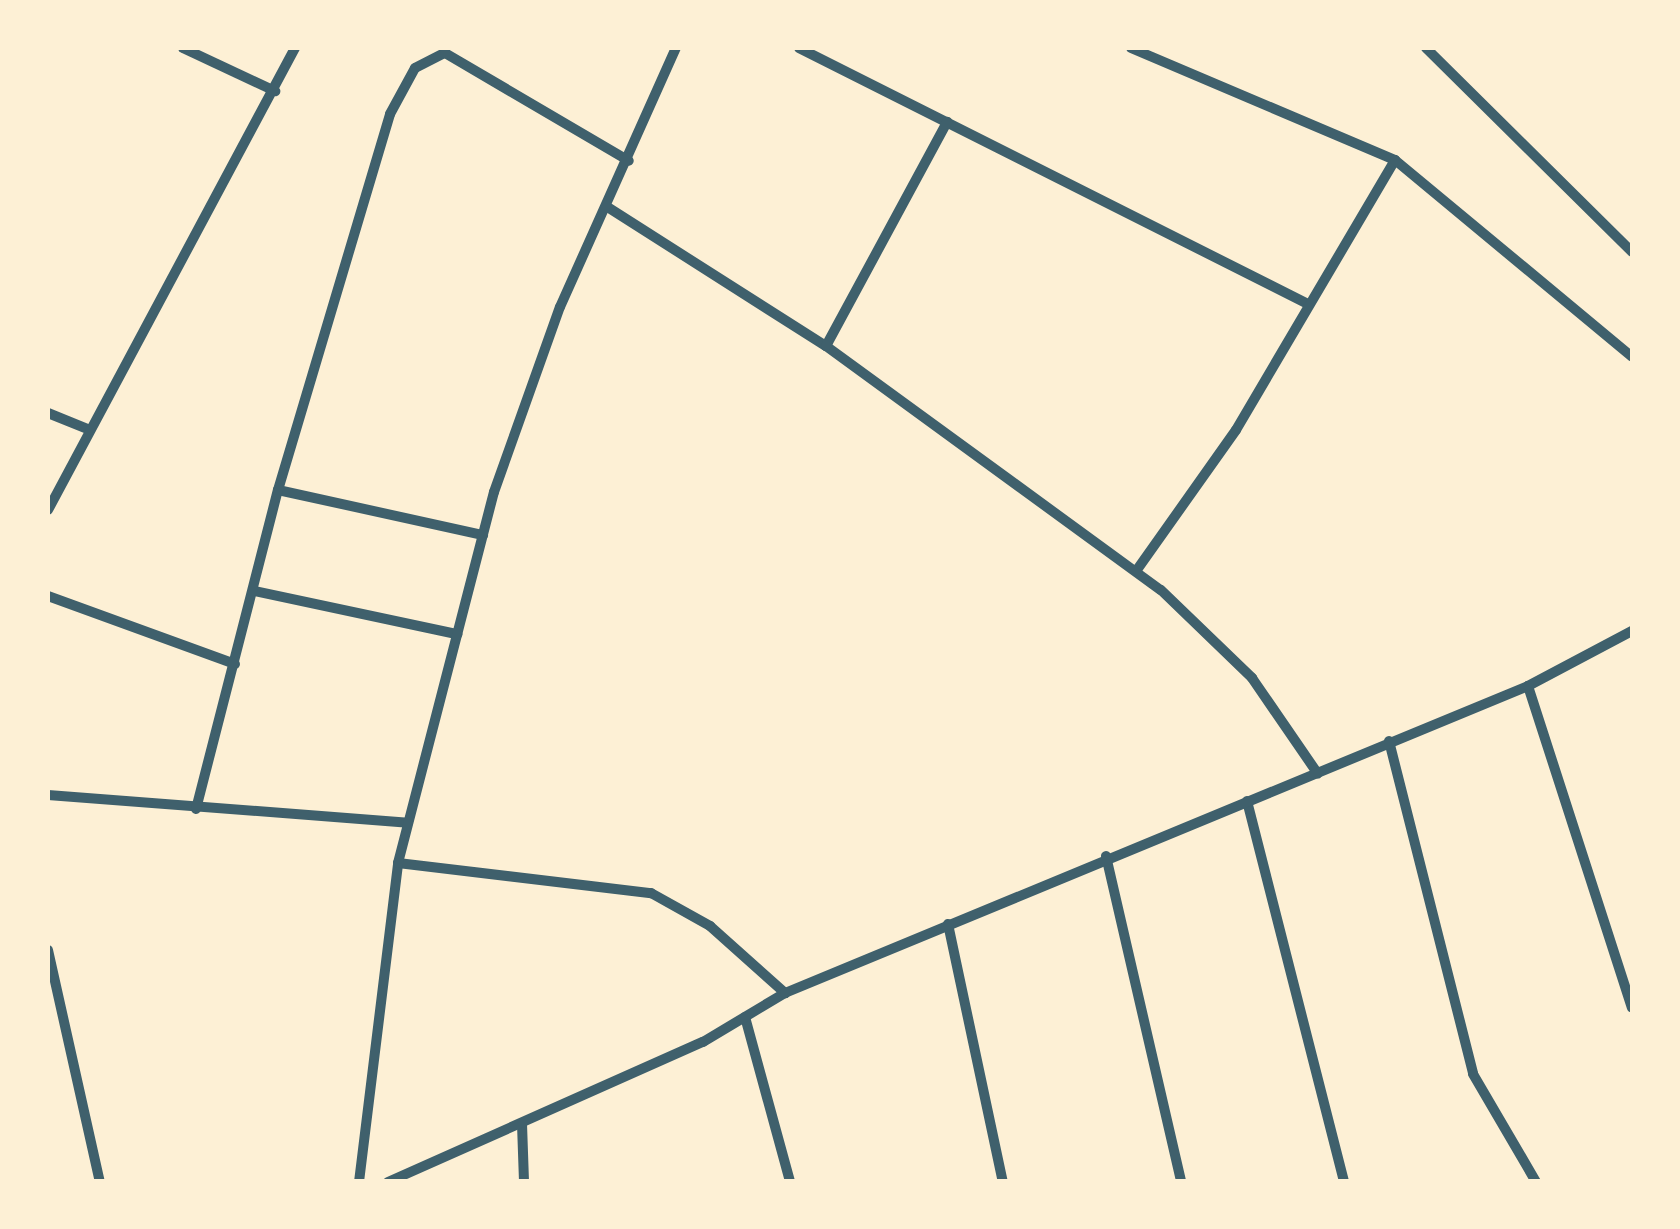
<!DOCTYPE html>
<html>
<head>
<meta charset="utf-8">
<style>
	body { margin:0 }
	#map { position:relative; width:1680px; height:1229px; overflow:hidden; background:#fdf0d5; font-family:"Nunito Sans",sans-serif }
	div>[style] { position:absolute }
	[style*='--x'] { left:calc(var(--x)*1px); top:calc(var(--y)*1px); width:calc(var(--w)*1px); rotate:calc(var(--a)*1deg) }
	.minor>* { height:10px; margin:-5px; padding:0 5px; transform-origin:5px; border-radius:5px; background:#3f606c }
	span { translate:-50% -50%; white-space:nowrap; text-align:center; line-height:1.15; -webkit-text-stroke:8px #fdf0d5; paint-order:stroke }
	.frame { position:absolute; inset:0; border:50px solid #fdf0d5; pointer-events:none }
</style>
</head>
<body>
<div id="map">
	<div class="minor">
		<i style="--x:183;--y:48;--w:102;--a:25.1"></i>
		<i style="--x:799;--y:48;--w:568;--a:26.7"></i>
		<i style="--x:1131;--y:48;--w:287;--a:23"></i>
		<i style="--x:1395;--y:160;--w:313;--a:120.5"></i>
		<i style="--x:1236;--y:430;--w:173;--a:125.3"></i>
		<i style="--x:1426;--y:48;--w:290;--a:44.7"></i>
		<i style="--x:1395;--y:160;--w:308;--a:39.7"></i>
		<i style="--x:609;--y:208;--w:257;--a:32.5"></i>
		<i style="--x:826;--y:346;--w:414;--a:36.1"></i>
		<i style="--x:1161;--y:590;--w:127;--a:44"></i>
		<i style="--x:1252;--y:678;--w:116;--a:55.5"></i>
		<i style="--x:826;--y:346;--w:255;--a:-61.6"></i>
		<i style="--x:48;--y:413;--w:45;--a:22"></i>
		<i style="--x:278;--y:490;--w:210;--a:12.4"></i>
		<i style="--x:48;--y:510;--w:524;--a:-61.87"></i>
		<i style="--x:254;--y:591;--w:208;--a:12"></i>
		<i style="--x:48;--y:596;--w:199;--a:20"></i>
		<i style="--x:1528;--y:686;--w:338;--a:72.1"></i>
		<i style="--x:1389;--y:741;--w:343;--a:75.8"></i>
		<i style="--x:1473;--y:1074;--w:125;--a:59.7"></i>
		<i style="--x:48;--y:795;--w:361;--a:4.4"></i>
		<i style="--x:1247;--y:801;--w:393;--a:75.7"></i>
		<i style="--x:196;--y:809;--w:329;--a:-75.6"></i>
		<i style="--x:278;--y:490;--w:392;--a:-73.4"></i>
		<i style="--x:390;--y:114;--w:52;--a:-61.5"></i>
		<i style="--x:415;--y:68;--w:34;--a:-27"></i>
		<i style="--x:445;--y:53;--w:213;--a:30.4"></i>
		<i style="--x:1106;--y:856;--w:335;--a:77"></i>
		<i style="--x:398;--y:863;--w:255;--a:6.8"></i>
		<i style="--x:651;--y:893;--w:68;--a:29.2"></i>
		<i style="--x:710;--y:926;--w:101;--a:41.8"></i>
		<i style="--x:948;--y:924;--w:264;--a:78"></i>
		<i style="--x:48;--y:950;--w:238;--a:77.4"></i>
		<i style="--x:745;--y:1017;--w:171;--a:74.7"></i>
		<i style="--x:522;--y:1124;--w:58;--a:88"></i>
		<i style="--x:359;--y:1182;--w:321;--a:-83"></i>
		<i style="--x:398;--y:863;--w:383;--a:-75.5"></i>
		<i style="--x:494;--y:492;--w:196;--a:-70.4"></i>
		<i style="--x:560;--y:307;--w:284;--a:-65.9"></i>
		<i style="--x:388;--y:1182;--w:345;--a:-24"></i>
		<i style="--x:703;--y:1042;--w:96;--a:-30.9"></i>
		<i style="--x:785;--y:993;--w:804;--a:-22.45"></i>
		<i style="--x:1528;--y:686;--w:118;--a:-27.9"></i>
	</div>
	<div class="frame"></div>
</div>
</body>
</html>
